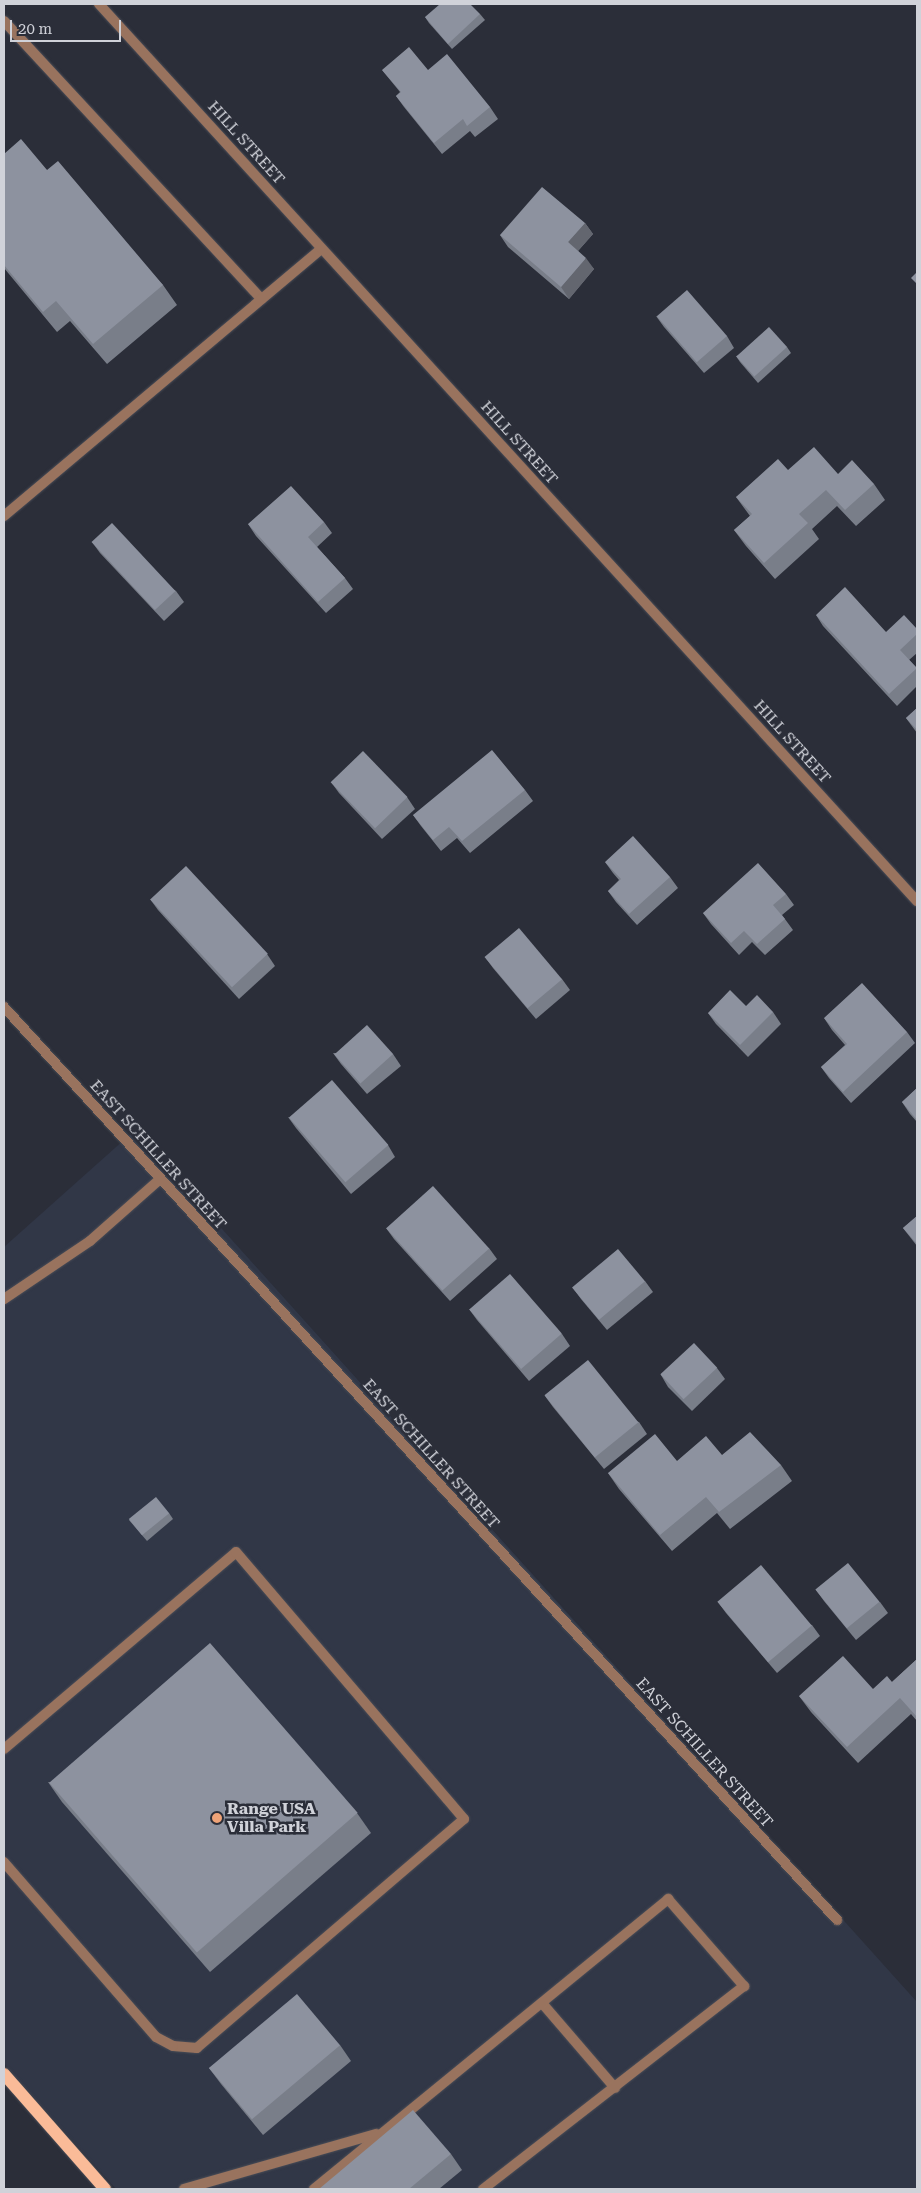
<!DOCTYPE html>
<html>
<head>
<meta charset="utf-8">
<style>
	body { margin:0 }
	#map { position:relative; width:921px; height:2193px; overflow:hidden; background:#2b2e39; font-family:"Roboto Serif",serif }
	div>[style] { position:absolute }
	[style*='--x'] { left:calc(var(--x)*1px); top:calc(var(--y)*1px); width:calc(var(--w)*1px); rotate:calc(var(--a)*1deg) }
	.built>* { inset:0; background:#313747 }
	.roads { filter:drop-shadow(0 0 1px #494c56) drop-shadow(0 0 1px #494c56) }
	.service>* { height:10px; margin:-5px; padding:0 5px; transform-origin:5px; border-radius:5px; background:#99735e }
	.minor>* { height:10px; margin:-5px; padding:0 5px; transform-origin:5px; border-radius:5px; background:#99735e }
	.primary>* { height:12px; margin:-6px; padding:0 6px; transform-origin:6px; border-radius:6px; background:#fabb98 }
	.wall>* { inset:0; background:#797e89 }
	.shaded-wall>* { inset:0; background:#63666f }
	.building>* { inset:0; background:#8d929f; transform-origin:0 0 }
	.dots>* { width:14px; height:14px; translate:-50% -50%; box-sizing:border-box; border:2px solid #2b2e39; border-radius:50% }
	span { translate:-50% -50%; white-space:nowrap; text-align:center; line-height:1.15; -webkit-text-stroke:5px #2b2e39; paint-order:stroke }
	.street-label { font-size:16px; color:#d0d2d9 }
	.poi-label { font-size:16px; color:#d0d2d9; font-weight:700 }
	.left { translate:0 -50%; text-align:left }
	.frame { position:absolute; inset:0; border:5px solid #d0d2d9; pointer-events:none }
	.scale { position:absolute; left:10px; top:20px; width:111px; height:22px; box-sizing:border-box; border:2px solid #d0d2d9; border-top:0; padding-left:6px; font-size:15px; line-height:18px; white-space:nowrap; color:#d0d2d9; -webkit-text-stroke:4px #2b2e39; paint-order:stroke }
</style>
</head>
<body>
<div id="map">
	<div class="built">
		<i style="clip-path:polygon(134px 1131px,917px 2002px,917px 2189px,116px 2189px,4px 2064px,4px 1247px)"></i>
	</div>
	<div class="roads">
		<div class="service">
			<i style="--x:4;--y:21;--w:379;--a:47.2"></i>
			<i style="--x:4;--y:516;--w:414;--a:-40.1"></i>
			<i style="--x:4;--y:1299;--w:104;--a:-34"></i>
			<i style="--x:90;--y:1241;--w:94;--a:-41.5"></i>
			<i style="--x:4;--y:1749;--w:304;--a:-40.3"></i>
			<i style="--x:236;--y:1552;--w:351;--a:49.5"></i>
			<i style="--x:464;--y:1819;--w:352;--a:139.4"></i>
			<i style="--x:197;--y:2048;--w:24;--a:-175"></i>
			<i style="--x:173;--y:2046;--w:19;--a:-152"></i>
			<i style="--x:156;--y:2037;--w:232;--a:-131"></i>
			<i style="--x:542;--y:2003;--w:112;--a:49.3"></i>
			<i style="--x:184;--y:2189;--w:200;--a:-16"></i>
			<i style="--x:314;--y:2189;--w:458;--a:-39.3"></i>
			<i style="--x:668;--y:1899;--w:116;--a:48.9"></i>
			<i style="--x:744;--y:1986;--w:331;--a:142.1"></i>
		</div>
		<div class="minor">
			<i style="--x:99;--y:4;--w:1214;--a:47.64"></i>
			<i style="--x:4;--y:1007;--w:1236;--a:47.62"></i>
		</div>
		<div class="primary">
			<i style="--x:4;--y:2074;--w:153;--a:48.7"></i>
		</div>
	</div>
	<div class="wall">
		<i style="clip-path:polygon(480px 14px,485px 20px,452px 49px,429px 23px,425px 17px)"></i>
		<i style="clip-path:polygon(382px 70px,490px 107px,498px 119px,475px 137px,470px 131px,442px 154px,404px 107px,396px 96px,400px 92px)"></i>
		<i style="clip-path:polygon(4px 154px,47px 170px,163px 285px,177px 305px,107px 364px,70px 321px,57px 332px,4px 268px)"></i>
		<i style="clip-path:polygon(585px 223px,593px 234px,578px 251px,594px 269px,569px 299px,508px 247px,500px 235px)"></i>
		<i style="clip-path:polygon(656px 316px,727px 336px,734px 348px,704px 373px,664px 327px)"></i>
		<i style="clip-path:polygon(787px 347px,791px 353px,758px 383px,740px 362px,736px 356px)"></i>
		<i style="clip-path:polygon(788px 470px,838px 474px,874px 484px,885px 500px,856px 526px,837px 506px,812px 529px,819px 539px,775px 579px,746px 546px,734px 530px,750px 516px,736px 497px)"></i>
		<i style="clip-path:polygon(324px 522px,332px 533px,317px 547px,345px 578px,353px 589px,326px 613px,256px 536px,248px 524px)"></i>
		<i style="clip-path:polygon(92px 542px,176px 591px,184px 602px,164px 621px,100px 553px)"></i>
		<i style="clip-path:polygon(816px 615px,886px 632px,917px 629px,917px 653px,909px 660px,917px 669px,917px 686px,897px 706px,823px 626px)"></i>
		<i style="clip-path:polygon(917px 708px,917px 733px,906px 718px)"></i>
		<i style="clip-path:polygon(331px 782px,407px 797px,415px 809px,382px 839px,339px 793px)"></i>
		<i style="clip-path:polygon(525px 790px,533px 801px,470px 853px,457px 838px,441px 851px,421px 826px,413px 815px)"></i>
		<i style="clip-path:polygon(605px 862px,670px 877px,678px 888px,637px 925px,616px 902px,608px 891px,619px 880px,613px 873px)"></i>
		<i style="clip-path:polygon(786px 894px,794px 905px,782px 915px,793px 930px,765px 955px,752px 942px,739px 955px,711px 924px,703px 913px)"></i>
		<i style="clip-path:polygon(150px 899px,267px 954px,275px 966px,239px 999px,158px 910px)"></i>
		<i style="clip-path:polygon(485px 957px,562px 979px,570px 990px,536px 1019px,493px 968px)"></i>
		<i style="clip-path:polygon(746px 1006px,773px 1012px,781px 1024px,748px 1057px,716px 1024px,708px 1013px)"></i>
		<i style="clip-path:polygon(824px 1018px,907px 1032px,915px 1043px,851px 1103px,829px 1078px,821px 1067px,845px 1045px,832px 1030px)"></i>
		<i style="clip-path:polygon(333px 1053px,393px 1054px,401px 1066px,367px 1094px,341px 1064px)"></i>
		<i style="clip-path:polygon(917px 1088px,917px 1122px,910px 1114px,902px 1102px)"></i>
		<i style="clip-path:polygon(288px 1117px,388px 1145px,395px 1157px,351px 1194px,296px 1128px)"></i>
		<i style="clip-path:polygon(917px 1216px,917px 1246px,903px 1228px)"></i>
		<i style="clip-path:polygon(386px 1228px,489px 1248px,497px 1259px,450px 1301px,394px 1239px)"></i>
		<i style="clip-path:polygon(645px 1281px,653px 1292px,607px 1330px,581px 1299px,573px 1288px)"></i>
		<i style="clip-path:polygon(469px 1309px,562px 1334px,570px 1346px,529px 1381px,477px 1320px)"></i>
		<i style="clip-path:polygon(717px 1368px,725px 1379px,692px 1411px,668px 1387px,661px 1375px)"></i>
		<i style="clip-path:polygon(545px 1396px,639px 1422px,647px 1434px,604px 1469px,553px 1407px)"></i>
		<i style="clip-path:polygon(722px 1455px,781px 1465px,792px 1481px,730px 1529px,717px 1513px,672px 1551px,619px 1489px,608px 1473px,677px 1461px)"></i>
		<i style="clip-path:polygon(169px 1513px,173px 1519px,147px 1541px,129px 1520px)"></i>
		<i style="clip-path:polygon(816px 1590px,880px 1602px,888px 1613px,856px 1640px,824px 1601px)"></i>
		<i style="clip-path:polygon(718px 1602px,812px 1625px,820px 1636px,777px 1673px,726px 1613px)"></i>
		<i style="clip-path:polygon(917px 1659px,917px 1721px,911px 1714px,858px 1763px,811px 1712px,799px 1696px,873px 1689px,892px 1682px)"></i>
		<i style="clip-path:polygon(48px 1782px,357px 1813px,371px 1833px,210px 1972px,62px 1802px)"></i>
		<i style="clip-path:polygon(340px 2045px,351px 2061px,263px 2135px,221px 2084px,209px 2068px)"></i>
		<i style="clip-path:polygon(451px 2154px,462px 2170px,439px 2189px,319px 2189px)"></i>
	</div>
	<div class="shaded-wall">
		<i style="clip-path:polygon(585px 223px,593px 234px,576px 253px,568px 242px)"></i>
		<i style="clip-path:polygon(586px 258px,594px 269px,569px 299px,561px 287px)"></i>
	</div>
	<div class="building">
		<i style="clip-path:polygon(440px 4px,470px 4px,480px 14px,448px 44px,425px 17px)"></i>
		<i style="clip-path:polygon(409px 47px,428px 70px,447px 54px,490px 107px,467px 126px,463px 119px,434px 143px,396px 96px,401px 92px,382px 70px)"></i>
		<i style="clip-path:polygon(21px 139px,47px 170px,58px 161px,163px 285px,93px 344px,56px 301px,43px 312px,4px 265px,4px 154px)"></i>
		<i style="clip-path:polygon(542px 187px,585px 223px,568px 242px,586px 258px,561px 287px,500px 235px)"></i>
		<i style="clip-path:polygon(917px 272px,917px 284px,911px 278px)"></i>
		<i style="left:687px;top:290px;width:61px;height:40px;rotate:49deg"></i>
		<i style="left:769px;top:327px;width:27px;height:44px;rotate:48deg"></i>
		<i style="clip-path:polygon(814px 447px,838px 474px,852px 460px,874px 484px,845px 510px,826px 490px,799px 514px,808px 523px,764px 563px,734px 530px,752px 514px,736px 497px,778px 459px,788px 470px)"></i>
		<i style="clip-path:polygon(291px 486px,324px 522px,308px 537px,345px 578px,318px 602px,248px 524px)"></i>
		<i style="left:112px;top:523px;width:93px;height:28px;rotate:47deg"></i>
		<i style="clip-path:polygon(845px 587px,886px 632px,904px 615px,917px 629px,917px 634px,900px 650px,917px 668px,889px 694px,816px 615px)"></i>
		<i style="clip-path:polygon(917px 708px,917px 730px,906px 718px)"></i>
		<i style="clip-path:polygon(492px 750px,525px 790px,462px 841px,449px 827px,433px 840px,413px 815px)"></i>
		<i style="left:363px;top:751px;width:64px;height:45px;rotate:46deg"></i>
		<i style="clip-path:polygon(633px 836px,670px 877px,629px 914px,608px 891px,621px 879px,605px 862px)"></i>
		<i style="clip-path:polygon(758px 863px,786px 894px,773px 905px,785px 919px,757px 944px,744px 931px,731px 943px,703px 913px)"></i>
		<i style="left:186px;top:866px;width:120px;height:49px;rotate:47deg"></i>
		<i style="left:519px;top:928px;width:67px;height:45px;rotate:50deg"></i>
		<i style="clip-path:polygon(862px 983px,907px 1032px,843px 1092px,821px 1067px,847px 1044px,824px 1018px)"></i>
		<i style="clip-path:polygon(730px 990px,746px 1006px,757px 995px,773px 1012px,740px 1045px,708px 1013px)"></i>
		<i style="left:367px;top:1025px;width:39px;height:44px;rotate:48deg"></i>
		<i style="left:332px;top:1080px;width:86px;height:57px;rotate:49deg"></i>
		<i style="clip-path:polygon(917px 1088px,917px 1120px,902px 1102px)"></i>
		<i style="left:433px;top:1186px;width:84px;height:63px;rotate:48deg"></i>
		<i style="clip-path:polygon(917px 1216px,917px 1244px,903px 1228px)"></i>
		<i style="left:618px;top:1249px;width:42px;height:60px;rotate:50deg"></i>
		<i style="left:510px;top:1274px;width:79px;height:54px;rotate:49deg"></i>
		<i style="left:694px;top:1343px;width:34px;height:46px;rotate:47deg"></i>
		<i style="left:588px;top:1360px;width:80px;height:56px;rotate:51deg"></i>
		<i style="clip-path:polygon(750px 1432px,781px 1465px,719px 1512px,706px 1497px,660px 1535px,608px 1473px,655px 1434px,677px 1461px,706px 1436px,722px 1455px)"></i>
		<i style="left:156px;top:1497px;width:21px;height:35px;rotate:51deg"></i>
		<i style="left:848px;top:1563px;width:50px;height:42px;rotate:51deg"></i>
		<i style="left:761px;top:1565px;width:79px;height:57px;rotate:50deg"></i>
		<i style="left:210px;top:1643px;width:225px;height:213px;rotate:49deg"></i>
		<i style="clip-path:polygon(843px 1656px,873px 1689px,887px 1676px,892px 1682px,917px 1659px,917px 1717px,900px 1698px,847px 1747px,799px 1696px)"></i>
		<i style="left:297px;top:1994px;width:67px;height:115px;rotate:50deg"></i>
		<i style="clip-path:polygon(413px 2110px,451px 2154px,409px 2189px,319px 2189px)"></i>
	</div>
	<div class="dots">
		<i style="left:217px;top:1818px;background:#efa378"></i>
	</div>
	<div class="street-label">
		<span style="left:246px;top:143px;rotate:48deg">HILL STREET</span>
		<span style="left:519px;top:443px;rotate:48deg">HILL STREET</span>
		<span style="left:792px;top:742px;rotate:48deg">HILL STREET</span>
		<span style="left:158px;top:1155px;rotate:48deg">EAST SCHILLER STREET</span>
		<span style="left:431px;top:1454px;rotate:48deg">EAST SCHILLER STREET</span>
		<span style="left:704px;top:1753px;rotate:48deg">EAST SCHILLER STREET</span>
	</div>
	<div class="poi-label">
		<span class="left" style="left:227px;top:1818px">Range USA<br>Villa Park</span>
	</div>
	<div class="frame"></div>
	<div class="scale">20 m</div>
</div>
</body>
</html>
